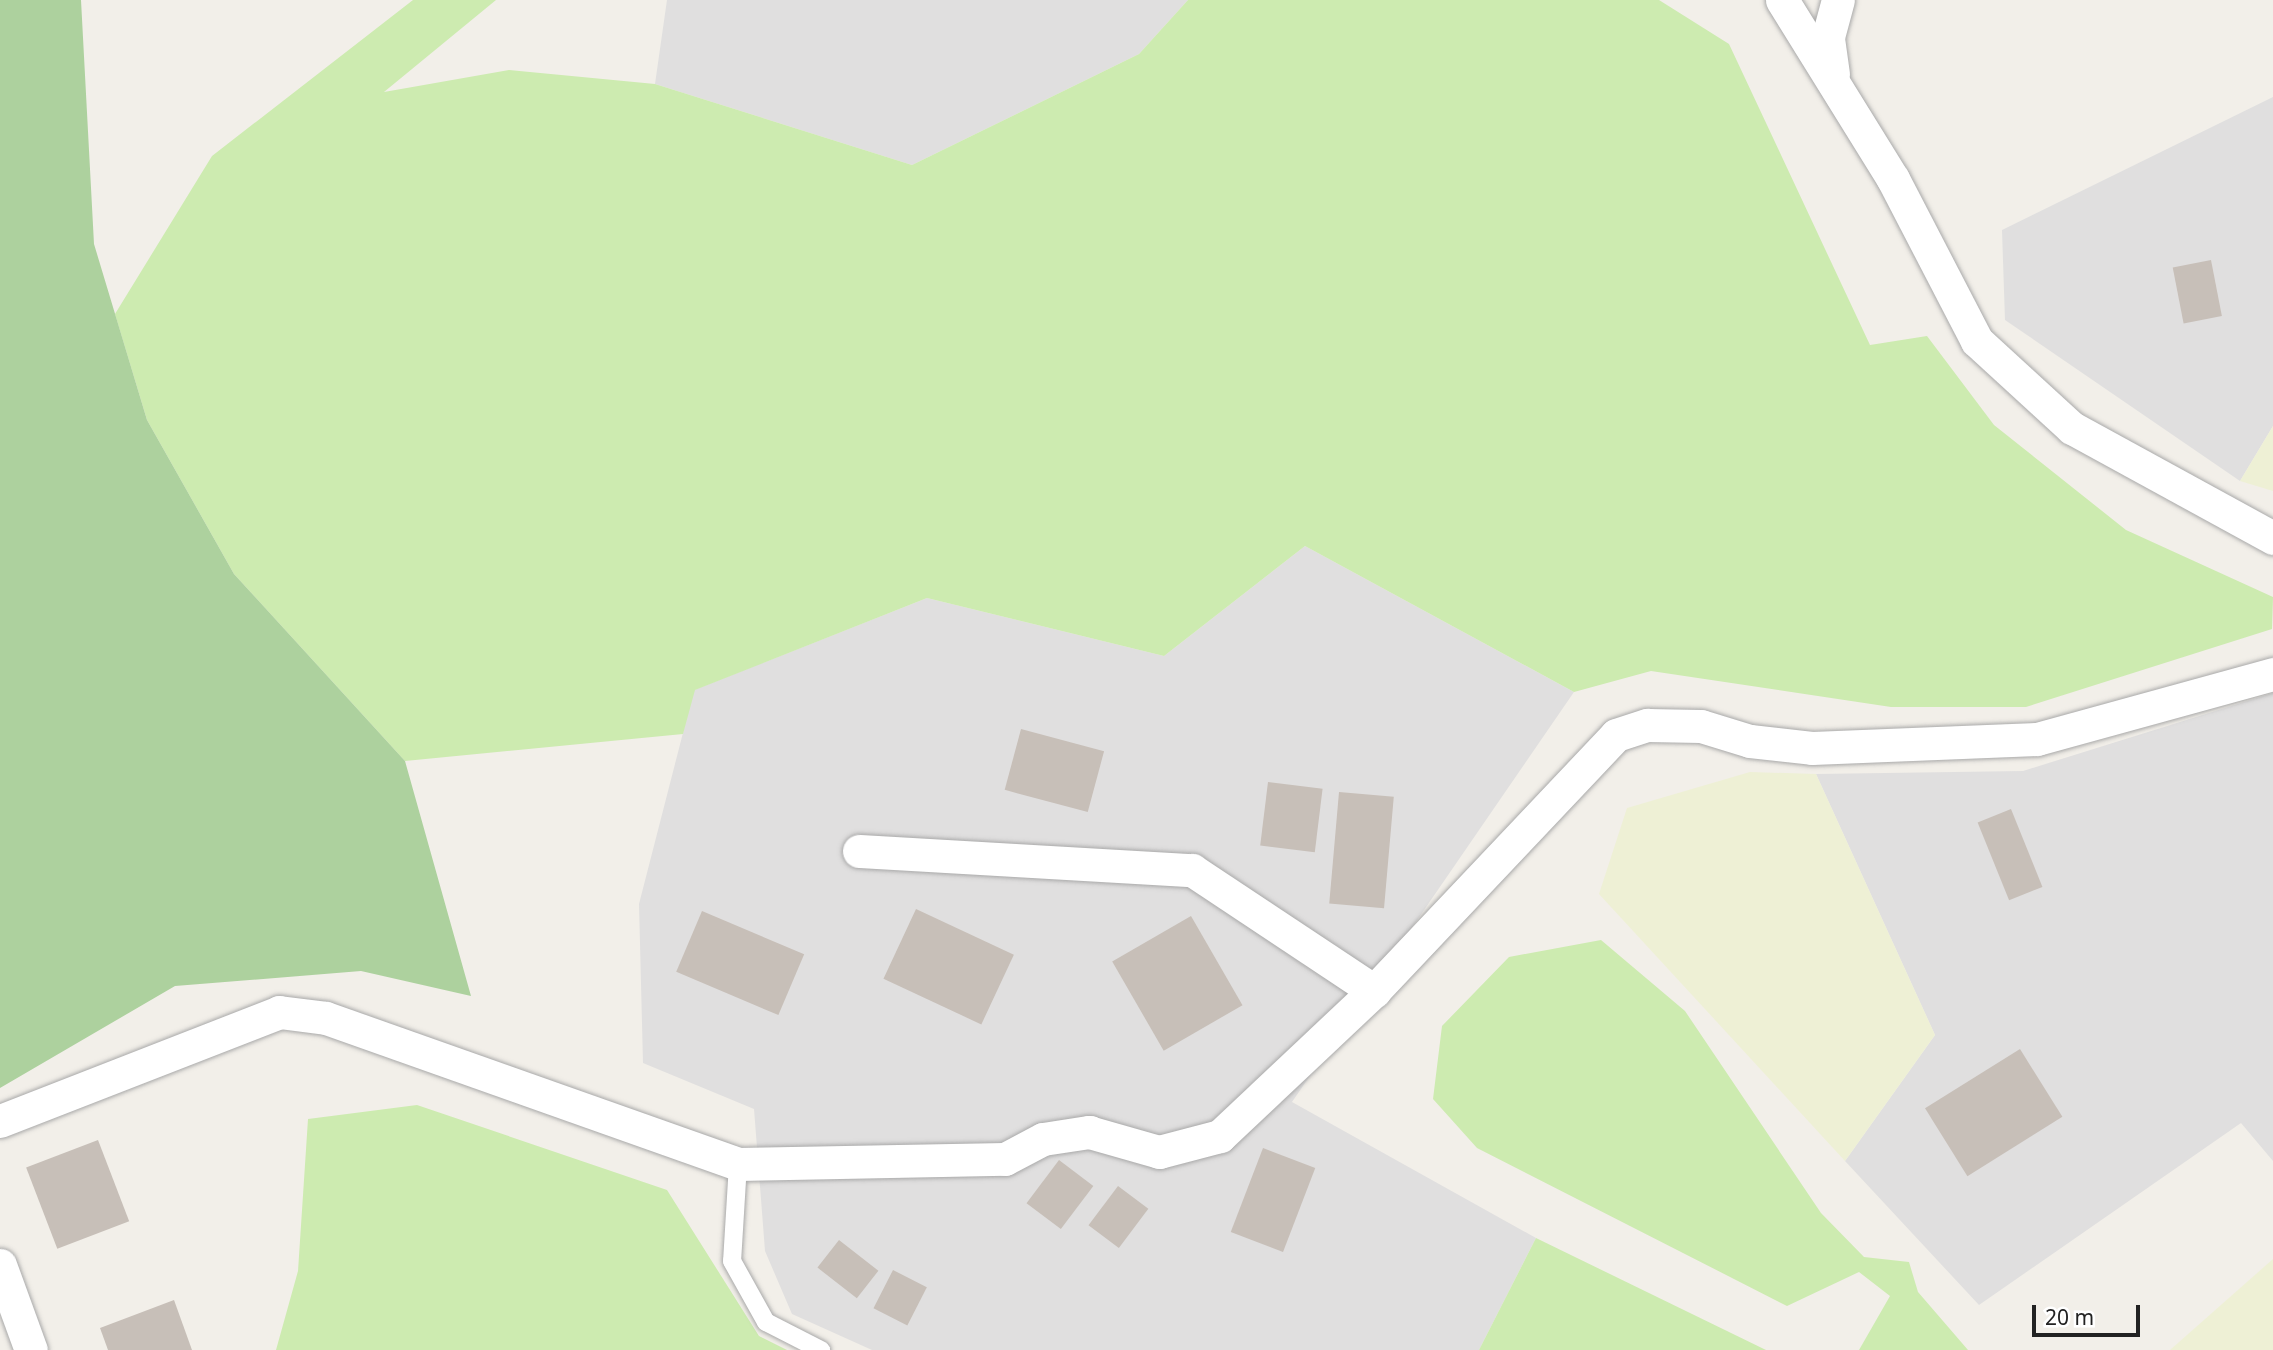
<!DOCTYPE html>
<html>
<head>
<meta charset="utf-8">
<style>
	body { margin:0 }
	#map { position:relative; width:2273px; height:1350px; overflow:hidden; background:#f2efe9; font-family:"Noto Sans",sans-serif }
	div>[style] { position:absolute }
	[style*='--x'] { left:calc(var(--x)*1px); top:calc(var(--y)*1px); width:calc(var(--w)*1px); rotate:calc(var(--a)*1deg) }
	.residential>* { inset:0; background:#e0dfdf }
	.farmland>* { inset:0; background:#eef0d5 }
	.grass>* { inset:0; background:#cdebb0 }
	.forest>* { inset:0; background:#add19e }
	.building>* { inset:0; background:#c7bfb8; transform-origin:0 0 }
	.roads { filter:drop-shadow(0 0 2px #a9a9a9) drop-shadow(0 0 2px #a9a9a9) }
	.service>* { height:18px; margin:-9px; padding:0 9px; transform-origin:9px; border-radius:9px; background:#fff }
	.minor>* { height:33px; margin:-16.5px; padding:0 16.5px; transform-origin:16.5px; border-radius:16.5px; background:#fff }
	span { translate:-50% -50%; white-space:nowrap; text-align:center; line-height:1.15; -webkit-text-stroke:5px #fff; paint-order:stroke }
	.scale { position:absolute; left:2032px; top:1305px; width:108px; height:32px; box-sizing:border-box; border:4px solid #222; border-top:0; padding-left:9px; font-size:21px; line-height:24px; white-space:nowrap; color:#222; -webkit-text-stroke:5px #fff; paint-order:stroke }
</style>
</head>
<body>
<div id="map">
	<div class="residential">
		<i style="clip-path:polygon(667px 0,1188px 0,1139px 54px,912px 165px,655px 84px)"></i>
		<i style="clip-path:polygon(2273px 97px,2273px 426px,2240px 481px,2005px 320px,2002px 230px)"></i>
		<i style="clip-path:polygon(1305px 546px,1574px 692px,1292px 1102px,1536px 1238px,1479px 1350px,872px 1350px,792px 1314px,765px 1251px,754px 1109px,643px 1063px,639px 904px,694px 690px,927px 598px,1164px 656px)"></i>
		<i style="clip-path:polygon(2273px 693px,2273px 1161px,2241px 1123px,1979px 1305px,1845px 1161px,1935px 1035px,1816px 774px,2023px 771px)"></i>
	</div>
	<div class="farmland">
		<i style="clip-path:polygon(2273px 426px,2273px 491px,2240px 481px)"></i>
		<i style="clip-path:polygon(1750px 772px,1816px 774px,1935px 1035px,1845px 1161px,1599px 894px,1627px 808px)"></i>
		<i style="clip-path:polygon(2273px 1259px,2273px 1350px,2170px 1350px)"></i>
	</div>
	<div class="grass">
		<i style="clip-path:polygon(413px 0,496px 0,384px 92px,509px 70px,655px 84px,912px 165px,1139px 54px,1188px 0,1659px 0,1729px 44px,1870px 345px,1927px 336px,1994px 425px,2126px 530px,2273px 597px,2272px 629px,2026px 707px,1891px 707px,1651px 671px,1574px 692px,1305px 546px,1164px 656px,927px 598px,695px 690px,683px 734px,405px 761px,234px 574px,147px 420px,115px 314px,212px 156px)"></i>
		<i style="clip-path:polygon(1601px 940px,1685px 1011px,1821px 1213px,1864px 1257px,1909px 1262px,1918px 1292px,1968px 1350px,1859px 1350px,1890px 1296px,1859px 1272px,1787px 1306px,1477px 1148px,1433px 1099px,1442px 1026px,1509px 957px)"></i>
		<i style="clip-path:polygon(417px 1105px,667px 1190px,759px 1336px,787px 1350px,276px 1350px,298px 1271px,308px 1119px)"></i>
		<i style="clip-path:polygon(1536px 1238px,1766px 1350px,1479px 1350px)"></i>
	</div>
	<div class="forest">
		<i style="clip-path:polygon(0 0,81px 0,94px 244px,147px 420px,234px 574px,405px 761px,471px 996px,361px 971px,175px 986px,0 1088px)"></i>
	</div>
	<div class="building">
		<i style="left:2211px;top:260px;width:57px;height:39px;rotate:79deg"></i>
		<i style="left:1021px;top:729px;width:86px;height:63px;rotate:15deg"></i>
		<i style="left:1268px;top:782px;width:55px;height:64px;rotate:7deg"></i>
		<i style="left:1339px;top:792px;width:55px;height:112px;rotate:5deg"></i>
		<i style="left:2011px;top:809px;width:84px;height:36px;rotate:68deg"></i>
		<i style="left:916px;top:909px;width:108px;height:77px;rotate:25deg"></i>
		<i style="left:702px;top:911px;width:111px;height:66px;rotate:23deg"></i>
		<i style="left:1191px;top:916px;width:103px;height:91px;rotate:60deg"></i>
		<i style="left:2020px;top:1049px;width:80px;height:112px;rotate:58deg"></i>
		<i style="left:98px;top:1140px;width:87px;height:77px;rotate:69deg"></i>
		<i style="left:1263px;top:1148px;width:56px;height:90px;rotate:21deg"></i>
		<i style="left:1059px;top:1160px;width:43px;height:54px;rotate:37deg"></i>
		<i style="left:1118px;top:1186px;width:38px;height:49px;rotate:37deg"></i>
		<i style="left:839px;top:1240px;width:50px;height:35px;rotate:38deg"></i>
		<i style="left:893px;top:1270px;width:38px;height:43px;rotate:27deg"></i>
		<i style="clip-path:polygon(174px 1300px,192px 1350px,108px 1350px,100px 1328px)"></i>
	</div>
	<div class="roads">
		<div class="service">
			<i style="--x:738;--y:1164;--w:97;--a:93.5"></i>
			<i style="--x:732;--y:1261;--w:70;--a:60.9"></i>
			<i style="--x:766;--y:1322;--w:62;--a:27"></i>
		</div>
		<div class="minor">
			<i style="--x:1782;--y:0;--w:211;--a:58.2"></i>
			<i style="--x:1893;--y:179;--w:182;--a:62.6"></i>
			<i style="--x:1977;--y:341;--w:129;--a:42.5"></i>
			<i style="--x:2072;--y:428;--w:229;--a:28.7"></i>
			<i style="--x:1833;--y:74;--w:37;--a:-98"></i>
			<i style="--x:1828;--y:37;--w:38;--a:-75"></i>
			<i style="--x:859;--y:851;--w:334;--a:3.3"></i>
			<i style="--x:1192;--y:870;--w:219;--a:33.6"></i>
			<i style="--x:0;--y:1121;--w:300;--a:-21.3"></i>
			<i style="--x:279;--y:1012;--w:47;--a:7.3"></i>
			<i style="--x:326;--y:1018;--w:437;--a:19.5"></i>
			<i style="--x:738;--y:1164;--w:267;--a:-1.1"></i>
			<i style="--x:1005;--y:1159;--w:43;--a:-27.8"></i>
			<i style="--x:1043;--y:1139;--w:47;--a:-8.7"></i>
			<i style="--x:1089;--y:1132;--w:73;--a:15.9"></i>
			<i style="--x:1159;--y:1152;--w:63;--a:-14.7"></i>
			<i style="--x:1220;--y:1136;--w:212;--a:-43.3"></i>
			<i style="--x:1374;--y:991;--w:352;--a:-46.6"></i>
			<i style="--x:1616;--y:735;--w:33;--a:-18"></i>
			<i style="--x:1647;--y:725;--w:54;--a:1.1"></i>
			<i style="--x:1701;--y:726;--w:51;--a:17"></i>
			<i style="--x:1750;--y:741;--w:62;--a:6.4"></i>
			<i style="--x:1812;--y:748;--w:225;--a:-2.3"></i>
			<i style="--x:2037;--y:739;--w:245;--a:-15.4"></i>
			<i style="--x:0;--y:1265;--w:90;--a:70"></i>
		</div>
	</div>
	<div class="scale">20 m</div>
</div>
</body>
</html>
